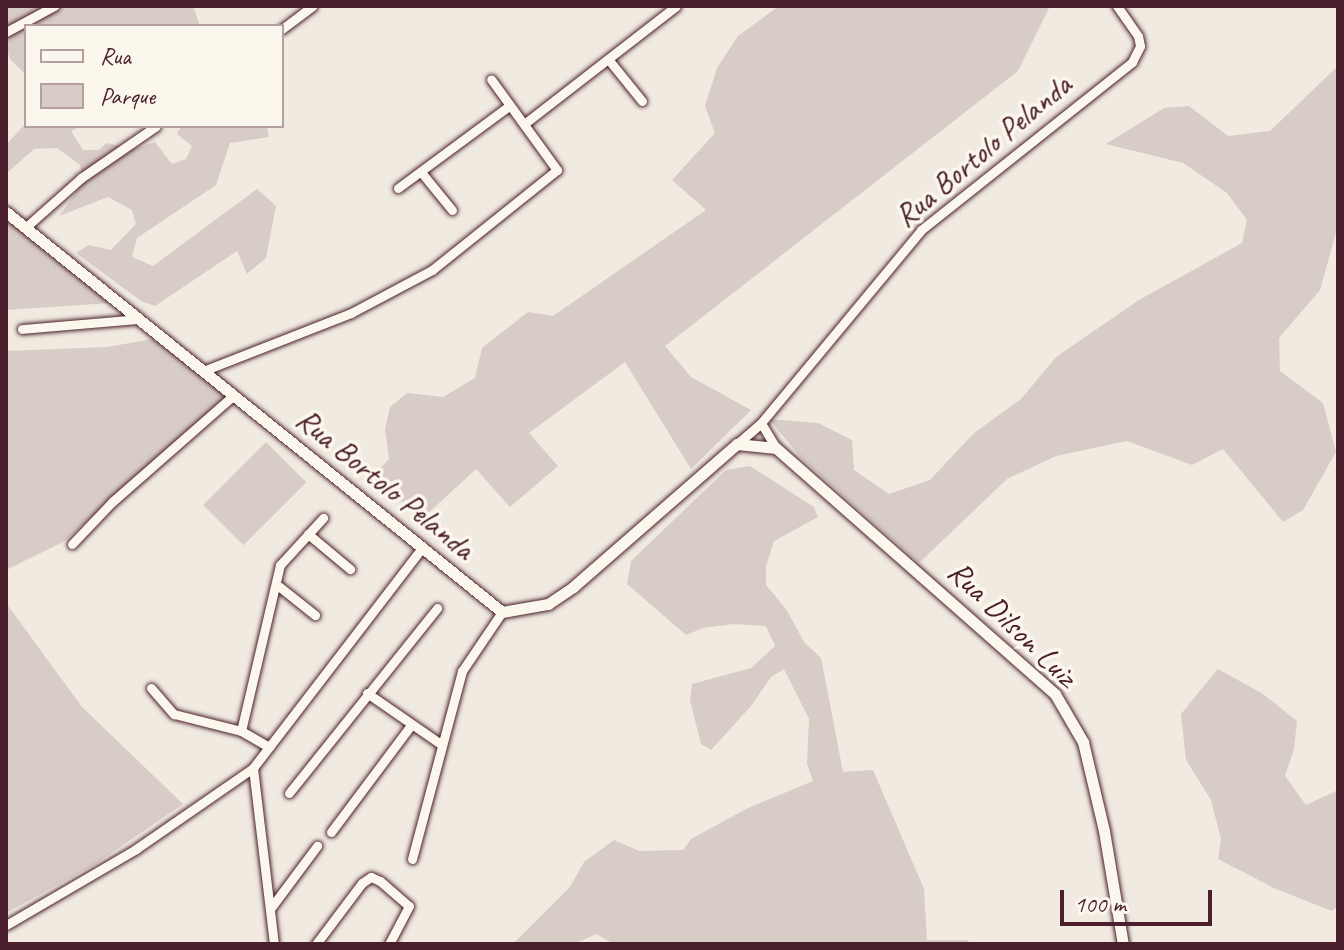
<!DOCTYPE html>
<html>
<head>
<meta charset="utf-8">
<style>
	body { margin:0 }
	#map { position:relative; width:1344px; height:950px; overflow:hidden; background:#f0eae0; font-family:Caveat,sans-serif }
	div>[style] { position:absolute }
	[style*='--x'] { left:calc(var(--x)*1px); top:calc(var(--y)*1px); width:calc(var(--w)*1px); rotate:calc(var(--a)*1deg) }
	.green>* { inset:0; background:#d8ccc6; transform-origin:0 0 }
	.roads { filter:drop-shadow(0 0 2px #4a1f2b) drop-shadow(0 0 2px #4a1f2b) }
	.minor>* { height:9px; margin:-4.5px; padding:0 4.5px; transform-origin:4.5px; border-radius:4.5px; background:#fbf7ec }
	.tertiary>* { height:11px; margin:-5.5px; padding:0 5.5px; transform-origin:5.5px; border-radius:5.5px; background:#fbf7ec }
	span { translate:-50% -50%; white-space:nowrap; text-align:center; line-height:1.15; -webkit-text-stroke:7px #fbf7ec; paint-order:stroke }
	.street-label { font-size:32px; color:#4a1f2b }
	.frame { position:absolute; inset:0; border:8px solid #4a1f2b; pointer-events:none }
	.legend { position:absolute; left:24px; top:24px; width:260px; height:104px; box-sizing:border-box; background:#fbf7ec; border:2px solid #b4a19f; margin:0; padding:10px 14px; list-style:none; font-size:24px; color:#4a1f2b }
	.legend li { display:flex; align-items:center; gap:16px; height:40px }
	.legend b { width:40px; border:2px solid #b4a19f }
	.scale { position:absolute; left:1060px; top:890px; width:152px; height:36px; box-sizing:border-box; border:4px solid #4a1f2b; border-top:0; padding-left:10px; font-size:24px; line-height:28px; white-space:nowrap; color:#4a1f2b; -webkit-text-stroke:6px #fbf7ec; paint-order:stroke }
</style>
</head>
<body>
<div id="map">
	<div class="green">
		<i style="clip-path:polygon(6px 6px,193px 6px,200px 26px,26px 26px,26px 97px,25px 74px,10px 59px,6px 47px)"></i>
		<i style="clip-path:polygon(779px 6px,1050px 6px,1018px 71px,665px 346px,691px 377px,751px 410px,691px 469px,625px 362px,529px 433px,558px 466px,510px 507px,476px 469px,425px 516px,368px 481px,389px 459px,385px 429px,390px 407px,407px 393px,443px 397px,475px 378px,482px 348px,528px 312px,553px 316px,706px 210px,672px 180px,715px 133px,705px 106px,717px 68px,738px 36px)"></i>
		<i style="clip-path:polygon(1338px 66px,1337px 229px,1320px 290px,1279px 338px,1280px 371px,1323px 403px,1336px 452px,1303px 510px,1283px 522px,1223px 449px,1192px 465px,1127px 441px,1056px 456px,1007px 479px,919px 563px,802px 459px,769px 419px,818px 423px,852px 440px,854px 470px,889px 494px,930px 480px,974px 433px,1021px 399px,1056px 357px,1139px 300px,1242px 243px,1247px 220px,1227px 193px,1183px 163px,1106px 144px,1164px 108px,1189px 106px,1228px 136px,1270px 131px)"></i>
		<i style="clip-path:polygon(26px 123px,81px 126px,71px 131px,83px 150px,99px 150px,106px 143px,134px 149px,155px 142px,172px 164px,186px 159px,192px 146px,177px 134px,181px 126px,267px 126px,269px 137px,230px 143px,216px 185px,137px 238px,132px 257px,153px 266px,257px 189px,276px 206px,266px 258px,247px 274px,237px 251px,155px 306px,141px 301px,76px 253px,89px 245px,111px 250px,136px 224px,132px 210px,108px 197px,59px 216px,84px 181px,80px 165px,57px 148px,34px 149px,6px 174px,6px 145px)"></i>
		<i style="clip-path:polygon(6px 216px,110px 303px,6px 310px)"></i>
		<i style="clip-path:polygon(153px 339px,229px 395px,63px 542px,6px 570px,6px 351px,107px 347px)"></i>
		<i style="left:266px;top:442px;width:57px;height:89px;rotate:45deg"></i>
		<i style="clip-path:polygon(750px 466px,814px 507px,818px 517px,774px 541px,766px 566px,766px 585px,786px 609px,804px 642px,821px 658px,843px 772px,873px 770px,924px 889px,927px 940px,969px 940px,967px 944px,614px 944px,596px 934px,574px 944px,513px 944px,570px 887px,584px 862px,614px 840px,639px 851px,683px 850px,691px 839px,748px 808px,813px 781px,807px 764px,809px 719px,784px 669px,771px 677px,751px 706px,711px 750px,701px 744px,690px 700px,692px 684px,751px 668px,775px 646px,766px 626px,733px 624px,703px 628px,686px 635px,627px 584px,631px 561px,726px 470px)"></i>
		<i style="clip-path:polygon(6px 603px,82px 707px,183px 804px,94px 865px,6px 913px)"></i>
		<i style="clip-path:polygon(1218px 669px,1263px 694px,1297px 721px,1294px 749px,1285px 776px,1306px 805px,1338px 790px,1338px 906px,1332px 911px,1276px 889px,1218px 859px,1221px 839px,1211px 800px,1186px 760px,1181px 714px)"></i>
	</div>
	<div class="roads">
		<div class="minor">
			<i style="--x:282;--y:29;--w:38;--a:-37"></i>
			<i style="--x:6;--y:32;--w:55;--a:-28.4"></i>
			<i style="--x:608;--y:59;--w:54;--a:51"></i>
			<i style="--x:524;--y:124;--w:192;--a:-37.8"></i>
			<i style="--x:421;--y:172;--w:49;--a:50.8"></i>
			<i style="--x:398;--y:188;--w:139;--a:-36.5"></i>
			<i style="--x:26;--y:227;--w:74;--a:-41.7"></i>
			<i style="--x:81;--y:178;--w:91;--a:-34.7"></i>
			<i style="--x:22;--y:329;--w:117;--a:-4.9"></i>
			<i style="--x:203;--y:371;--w:159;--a:-21.4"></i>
			<i style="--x:351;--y:313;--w:92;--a:-28"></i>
			<i style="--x:432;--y:270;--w:160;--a:-38.7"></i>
			<i style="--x:557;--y:170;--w:112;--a:-126"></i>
			<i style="--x:761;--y:423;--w:29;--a:59"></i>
			<i style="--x:737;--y:444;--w:32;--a:-41"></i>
			<i style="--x:761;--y:423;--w:251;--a:-50.3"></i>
			<i style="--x:921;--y:230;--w:270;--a:-38.5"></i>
			<i style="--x:1132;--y:62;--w:18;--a:-63"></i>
			<i style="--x:1140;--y:46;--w:10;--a:-101"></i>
			<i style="--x:1138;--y:36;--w:37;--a:-125"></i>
			<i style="--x:308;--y:534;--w:55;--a:39.8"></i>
			<i style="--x:72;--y:544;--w:58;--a:-46.4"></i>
			<i style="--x:112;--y:502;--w:162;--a:-41.3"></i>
			<i style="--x:276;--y:584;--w:50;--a:38.5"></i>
			<i style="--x:151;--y:688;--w:35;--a:49"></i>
			<i style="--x:174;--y:714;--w:69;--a:14.2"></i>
			<i style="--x:367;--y:693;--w:91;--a:34.7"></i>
			<i style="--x:269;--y:747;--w:32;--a:-150"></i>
			<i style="--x:241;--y:731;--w:171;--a:-76.8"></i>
			<i style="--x:280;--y:565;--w:64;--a:-47.5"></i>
			<i style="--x:253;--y:768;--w:177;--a:83.2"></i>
			<i style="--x:289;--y:793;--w:237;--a:-51.3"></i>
			<i style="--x:331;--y:832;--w:134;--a:-53.2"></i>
			<i style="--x:412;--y:859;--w:195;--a:-75.1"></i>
			<i style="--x:462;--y:671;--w:71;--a:-55.9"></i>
			<i style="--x:270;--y:909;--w:79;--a:-53.3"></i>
			<i style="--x:6;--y:925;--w:151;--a:-30.3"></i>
			<i style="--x:136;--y:849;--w:142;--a:-34.7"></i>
			<i style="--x:253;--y:768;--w:277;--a:-52.5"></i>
			<i style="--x:316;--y:944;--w:76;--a:-53"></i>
			<i style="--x:362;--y:883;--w:11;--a:-34"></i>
			<i style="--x:371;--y:877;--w:10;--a:24"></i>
			<i style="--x:380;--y:881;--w:38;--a:41"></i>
			<i style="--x:409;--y:906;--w:43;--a:117.8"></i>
		</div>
		<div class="tertiary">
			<i style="--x:6;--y:212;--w:637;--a:38.88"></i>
			<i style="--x:502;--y:612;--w:47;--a:-9.9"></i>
			<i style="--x:548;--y:604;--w:30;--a:-34"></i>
			<i style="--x:573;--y:587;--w:218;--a:-41.1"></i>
			<i style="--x:737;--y:444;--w:39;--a:6"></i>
			<i style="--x:776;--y:448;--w:372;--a:41.4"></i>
			<i style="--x:1055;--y:694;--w:56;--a:59.7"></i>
			<i style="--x:1083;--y:742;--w:91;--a:76.7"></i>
			<i style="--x:1104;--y:831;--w:115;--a:80.5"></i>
		</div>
	</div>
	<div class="street-label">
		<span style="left:983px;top:151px;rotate:-40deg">Rua Bortolo Pelanda</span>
		<span style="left:385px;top:484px;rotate:39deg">Rua Bortolo Pelanda</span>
		<span style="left:1012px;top:624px;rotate:44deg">Rua Dilson Luiz</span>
	</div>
	<div class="frame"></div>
	<ul class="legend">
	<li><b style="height:10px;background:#fbf7ec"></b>Rua</li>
	<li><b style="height:22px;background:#d8ccc6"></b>Parque</li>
	</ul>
	<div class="scale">100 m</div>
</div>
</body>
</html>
